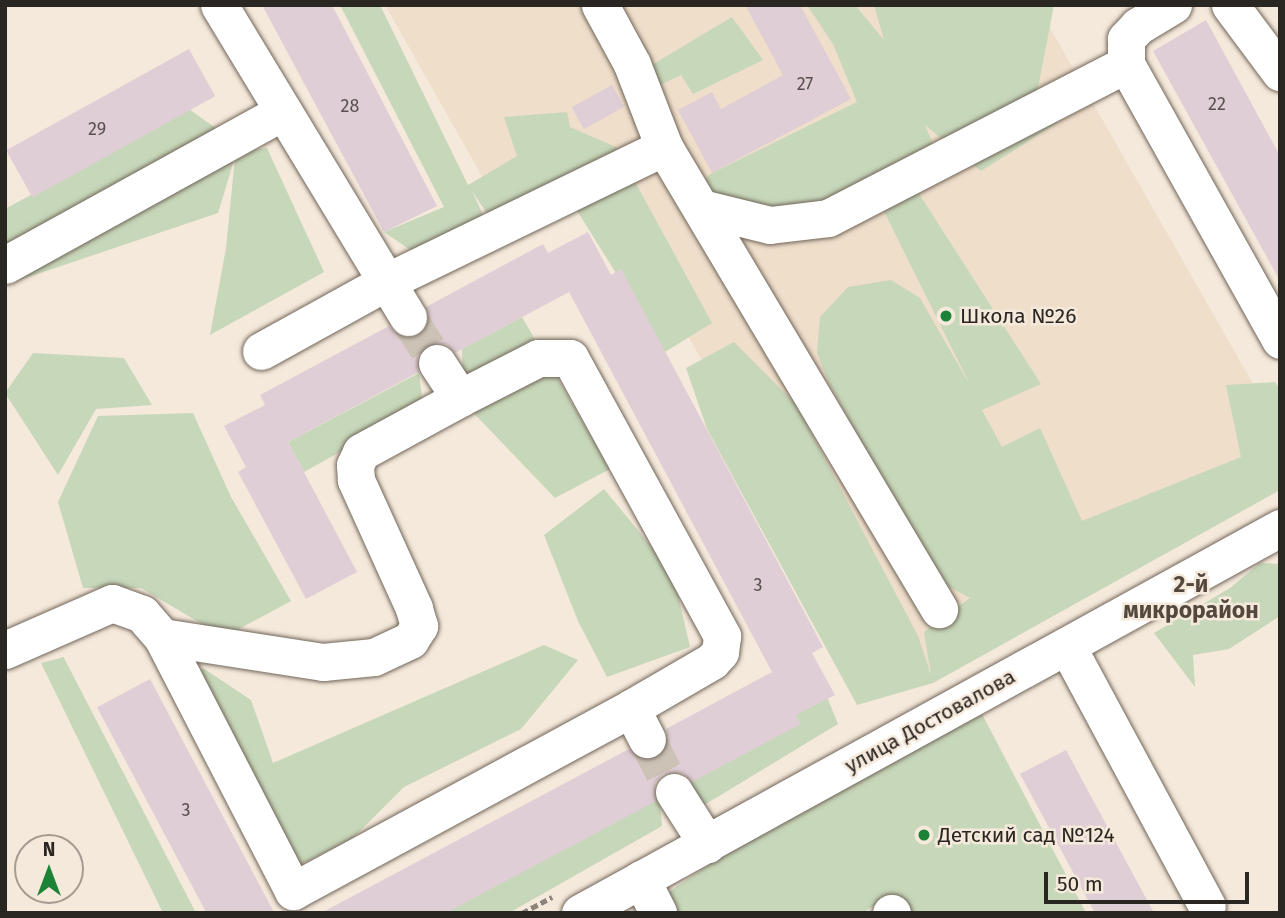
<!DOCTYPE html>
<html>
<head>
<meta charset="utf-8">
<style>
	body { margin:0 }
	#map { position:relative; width:1285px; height:918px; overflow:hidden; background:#f5e9db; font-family:"Fira Sans",sans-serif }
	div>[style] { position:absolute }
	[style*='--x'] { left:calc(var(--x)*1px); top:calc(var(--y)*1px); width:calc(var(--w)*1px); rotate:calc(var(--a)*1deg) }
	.built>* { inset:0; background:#efdeca }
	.green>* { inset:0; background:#c7d7b9 }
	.building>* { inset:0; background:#e0ced6; transform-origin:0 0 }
	.minor-tunnel>* { height:37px; margin-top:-18.5px; transform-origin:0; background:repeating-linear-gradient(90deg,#ccc2b6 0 37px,transparent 0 55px) }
	.path>* { height:4.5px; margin-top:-2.25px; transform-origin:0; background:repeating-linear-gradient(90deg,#8c847b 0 7px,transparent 0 10.5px) }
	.roads { filter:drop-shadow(0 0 2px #71665a) drop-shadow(0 0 2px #71665a) }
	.minor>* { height:37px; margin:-18.5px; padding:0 18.5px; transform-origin:18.5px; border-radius:18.5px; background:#fff }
	.dots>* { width:19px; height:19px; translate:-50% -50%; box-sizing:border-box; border:4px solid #f5e9db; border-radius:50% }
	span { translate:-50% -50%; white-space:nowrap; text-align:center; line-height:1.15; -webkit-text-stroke:5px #f5e9db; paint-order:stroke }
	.number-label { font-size:18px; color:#58504e }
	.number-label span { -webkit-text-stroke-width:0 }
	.poi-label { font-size:21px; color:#2a2621 }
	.left { translate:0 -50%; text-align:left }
	.street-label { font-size:21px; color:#2a2621 }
	.neighbourhood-label { font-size:23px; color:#52483d; font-weight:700 }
	.frame { position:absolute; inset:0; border:7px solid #2a2621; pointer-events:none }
	.north { position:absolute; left:14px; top:834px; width:70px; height:70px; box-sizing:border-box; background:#f5e9db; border:2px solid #a49b91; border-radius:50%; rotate:0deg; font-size:19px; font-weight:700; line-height:28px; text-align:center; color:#2a2621 }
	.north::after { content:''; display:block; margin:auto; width:24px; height:32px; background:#1c8236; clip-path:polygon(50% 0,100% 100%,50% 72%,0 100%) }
	.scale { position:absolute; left:1044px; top:872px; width:205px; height:32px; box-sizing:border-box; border:4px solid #2a2621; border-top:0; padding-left:9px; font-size:21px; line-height:24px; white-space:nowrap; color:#2a2621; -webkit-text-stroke:5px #f5e9db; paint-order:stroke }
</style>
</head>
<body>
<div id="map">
	<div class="built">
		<i style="clip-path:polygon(385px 5px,1037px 5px,1280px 431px,1280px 471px,890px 691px,584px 153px,496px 201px)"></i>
	</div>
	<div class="green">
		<i style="clip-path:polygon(340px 5px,380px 5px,468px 185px,517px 156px,504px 117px,567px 112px,570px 127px,616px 147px,712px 323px,665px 352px,576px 209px,496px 227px,472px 191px,486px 221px,419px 256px,384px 232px,444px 207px)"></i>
		<i style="clip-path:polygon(807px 5px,855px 5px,884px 40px,874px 5px,1054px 5px,1035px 103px,1057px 123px,981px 171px,925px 125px,943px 168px,914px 186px,1041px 384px,982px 410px,1002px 447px,1040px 428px,1082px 521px,1241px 457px,1226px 385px,1275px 382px,1280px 390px,1280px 490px,933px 683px,857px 705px,707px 429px,686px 368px,734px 342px,796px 404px,918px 636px,931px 675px,924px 632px,970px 598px,938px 581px,829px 383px,817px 353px,820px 317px,848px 287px,891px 280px,920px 298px,971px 387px,875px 193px,801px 227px,691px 191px,640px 72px,732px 17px,763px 60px,693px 94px,681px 75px,650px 90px,695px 187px,712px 173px,857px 102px,833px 44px)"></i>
		<i style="clip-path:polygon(189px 109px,239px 145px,237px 151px,267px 148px,324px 272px,210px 335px,226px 248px,235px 157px,218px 213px,5px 285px,5px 209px)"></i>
		<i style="clip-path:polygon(522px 317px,610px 469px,555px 498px,463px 402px,462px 349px)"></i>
		<i style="clip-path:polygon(33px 353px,124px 358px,152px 405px,96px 409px,58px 475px,5px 393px)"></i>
		<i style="clip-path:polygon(419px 373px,423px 406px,304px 472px,288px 442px)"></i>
		<i style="clip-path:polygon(193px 413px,231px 497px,291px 601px,224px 637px,141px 588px,83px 588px,58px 502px,98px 416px)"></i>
		<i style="clip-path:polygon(604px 489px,673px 573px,690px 647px,607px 677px,578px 621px,544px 535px)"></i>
		<i style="clip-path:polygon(1260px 563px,1280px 564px,1280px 616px,1229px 649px,1193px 655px,1195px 687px,1154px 633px,1230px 588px)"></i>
		<i style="clip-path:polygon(544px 645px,578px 660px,521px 729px,404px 787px,352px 839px,275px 877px,179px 687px,203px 668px,251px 700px,273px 763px)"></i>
		<i style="clip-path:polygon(64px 657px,64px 658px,196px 913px,163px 913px,41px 663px)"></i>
		<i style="clip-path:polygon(970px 691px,1086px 913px,915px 913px,894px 894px,862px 913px,637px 913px)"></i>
		<i style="clip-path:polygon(825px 692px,838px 724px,696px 810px,682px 787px)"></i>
		<i style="clip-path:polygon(659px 792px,662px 826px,509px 913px,443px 913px)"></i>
	</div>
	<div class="building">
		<i style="clip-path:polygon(262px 5px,332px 5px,437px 206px,384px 232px)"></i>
		<i style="clip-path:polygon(745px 5px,800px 5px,851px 99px,712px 173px,678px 110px,712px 92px,721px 109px,783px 75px)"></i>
		<i style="clip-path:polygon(1206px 20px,1280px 156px,1280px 281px,1153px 51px)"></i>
		<i style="left:189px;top:49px;width:54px;height:209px;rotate:61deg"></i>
		<i style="left:612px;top:85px;width:25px;height:46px;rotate:61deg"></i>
		<i style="clip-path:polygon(588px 232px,611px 275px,621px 269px,823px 647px,812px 653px,835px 695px,796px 715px,801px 724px,692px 782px,683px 773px,663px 774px,655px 783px,656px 801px,446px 913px,321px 913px,629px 749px,645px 760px,657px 757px,668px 741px,666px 729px,772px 672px,569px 292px,455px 353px,446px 344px,426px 345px,418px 354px,419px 372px,288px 442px,357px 572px,306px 599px,238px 472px,246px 467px,224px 426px,265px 405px,260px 395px,389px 326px,399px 336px,418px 335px,427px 326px,426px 307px,543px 244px,548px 253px)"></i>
		<i style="left:150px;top:679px;width:265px;height:60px;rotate:62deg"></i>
		<i style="clip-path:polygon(1066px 750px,1154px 913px,1095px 913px,1020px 774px)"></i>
	</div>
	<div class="minor-tunnel">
		<i style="--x:408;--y:317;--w:54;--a:57.8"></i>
		<i style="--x:647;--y:739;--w:59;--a:63"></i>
	</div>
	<div class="path">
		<i style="--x:522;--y:913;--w:34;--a:-28"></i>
	</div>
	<div class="roads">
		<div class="minor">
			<i style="--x:219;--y:5;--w:365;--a:58.8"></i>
			<i style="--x:1173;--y:5;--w:41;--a:149"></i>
			<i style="--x:1138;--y:26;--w:18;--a:133"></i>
			<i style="--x:1126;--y:39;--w:25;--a:90"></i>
			<i style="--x:1126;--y:64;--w:316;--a:60.8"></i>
			<i style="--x:1230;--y:5;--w:84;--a:53.3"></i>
			<i style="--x:664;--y:147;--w:538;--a:59.24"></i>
			<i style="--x:701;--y:208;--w:71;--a:13.8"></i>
			<i style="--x:770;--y:225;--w:58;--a:-6.9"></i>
			<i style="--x:828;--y:218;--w:335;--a:-27.3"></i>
			<i style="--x:5;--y:265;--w:316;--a:-28.9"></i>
			<i style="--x:261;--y:351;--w:145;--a:-28.9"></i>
			<i style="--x:388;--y:281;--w:307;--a:-25.9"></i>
			<i style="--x:664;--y:147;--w:89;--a:-111.1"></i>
			<i style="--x:632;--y:64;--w:67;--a:-118.5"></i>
			<i style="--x:437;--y:363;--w:42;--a:56.7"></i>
			<i style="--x:460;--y:398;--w:88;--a:-27.1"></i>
			<i style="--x:538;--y:358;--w:32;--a:0"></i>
			<i style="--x:570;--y:358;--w:317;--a:61.3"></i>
			<i style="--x:722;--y:636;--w:16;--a:97"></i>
			<i style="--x:720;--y:652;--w:12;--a:132"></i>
			<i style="--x:712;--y:661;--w:94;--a:149.9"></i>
			<i style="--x:631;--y:708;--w:35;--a:63"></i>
			<i style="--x:162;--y:637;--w:163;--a:8.8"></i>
			<i style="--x:323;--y:662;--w:51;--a:-5.6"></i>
			<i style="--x:374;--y:657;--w:40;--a:-25"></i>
			<i style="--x:410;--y:640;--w:17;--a:-57"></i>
			<i style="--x:419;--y:626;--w:19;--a:-106"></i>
			<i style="--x:414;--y:608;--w:141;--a:-114.4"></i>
			<i style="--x:356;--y:480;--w:15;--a:-94"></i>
			<i style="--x:355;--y:465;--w:14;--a:-65"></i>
			<i style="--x:361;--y:452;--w:113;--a:-28.6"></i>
			<i style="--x:1067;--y:646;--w:295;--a:61.7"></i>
			<i style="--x:5;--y:650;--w:117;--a:-23.7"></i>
			<i style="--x:112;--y:603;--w:32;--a:20"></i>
			<i style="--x:142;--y:614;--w:30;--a:49"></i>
			<i style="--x:162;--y:637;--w:286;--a:62.7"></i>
			<i style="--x:293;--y:891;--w:384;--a:-28.4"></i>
			<i style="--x:674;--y:792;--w:62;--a:57.6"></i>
			<i style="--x:641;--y:879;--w:38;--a:63"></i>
			<i style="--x:580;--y:913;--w:799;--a:-28.81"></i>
			<i style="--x:891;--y:913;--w:1;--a:0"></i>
		</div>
	</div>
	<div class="dots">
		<i style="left:946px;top:316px;background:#1c8236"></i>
		<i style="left:924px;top:835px;background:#1c8236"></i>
	</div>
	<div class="number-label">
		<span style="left:805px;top:84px">27</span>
		<span style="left:1217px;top:104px">22</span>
		<span style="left:350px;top:106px">28</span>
		<span style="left:97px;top:129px">29</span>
		<span style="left:758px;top:585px">3</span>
		<span style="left:186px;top:810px">3</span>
	</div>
	<div class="poi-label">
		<span class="left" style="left:960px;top:316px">Школа №26</span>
		<span class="left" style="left:938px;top:835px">Детский сад №124</span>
	</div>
	<div class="street-label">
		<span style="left:930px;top:721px;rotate:-29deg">улица Достовалова</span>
	</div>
	<div class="neighbourhood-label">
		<span style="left:1191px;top:597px">2-й<br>микрорайон</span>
	</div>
	<div class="frame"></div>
	<div class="north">N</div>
	<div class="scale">50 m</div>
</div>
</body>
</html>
